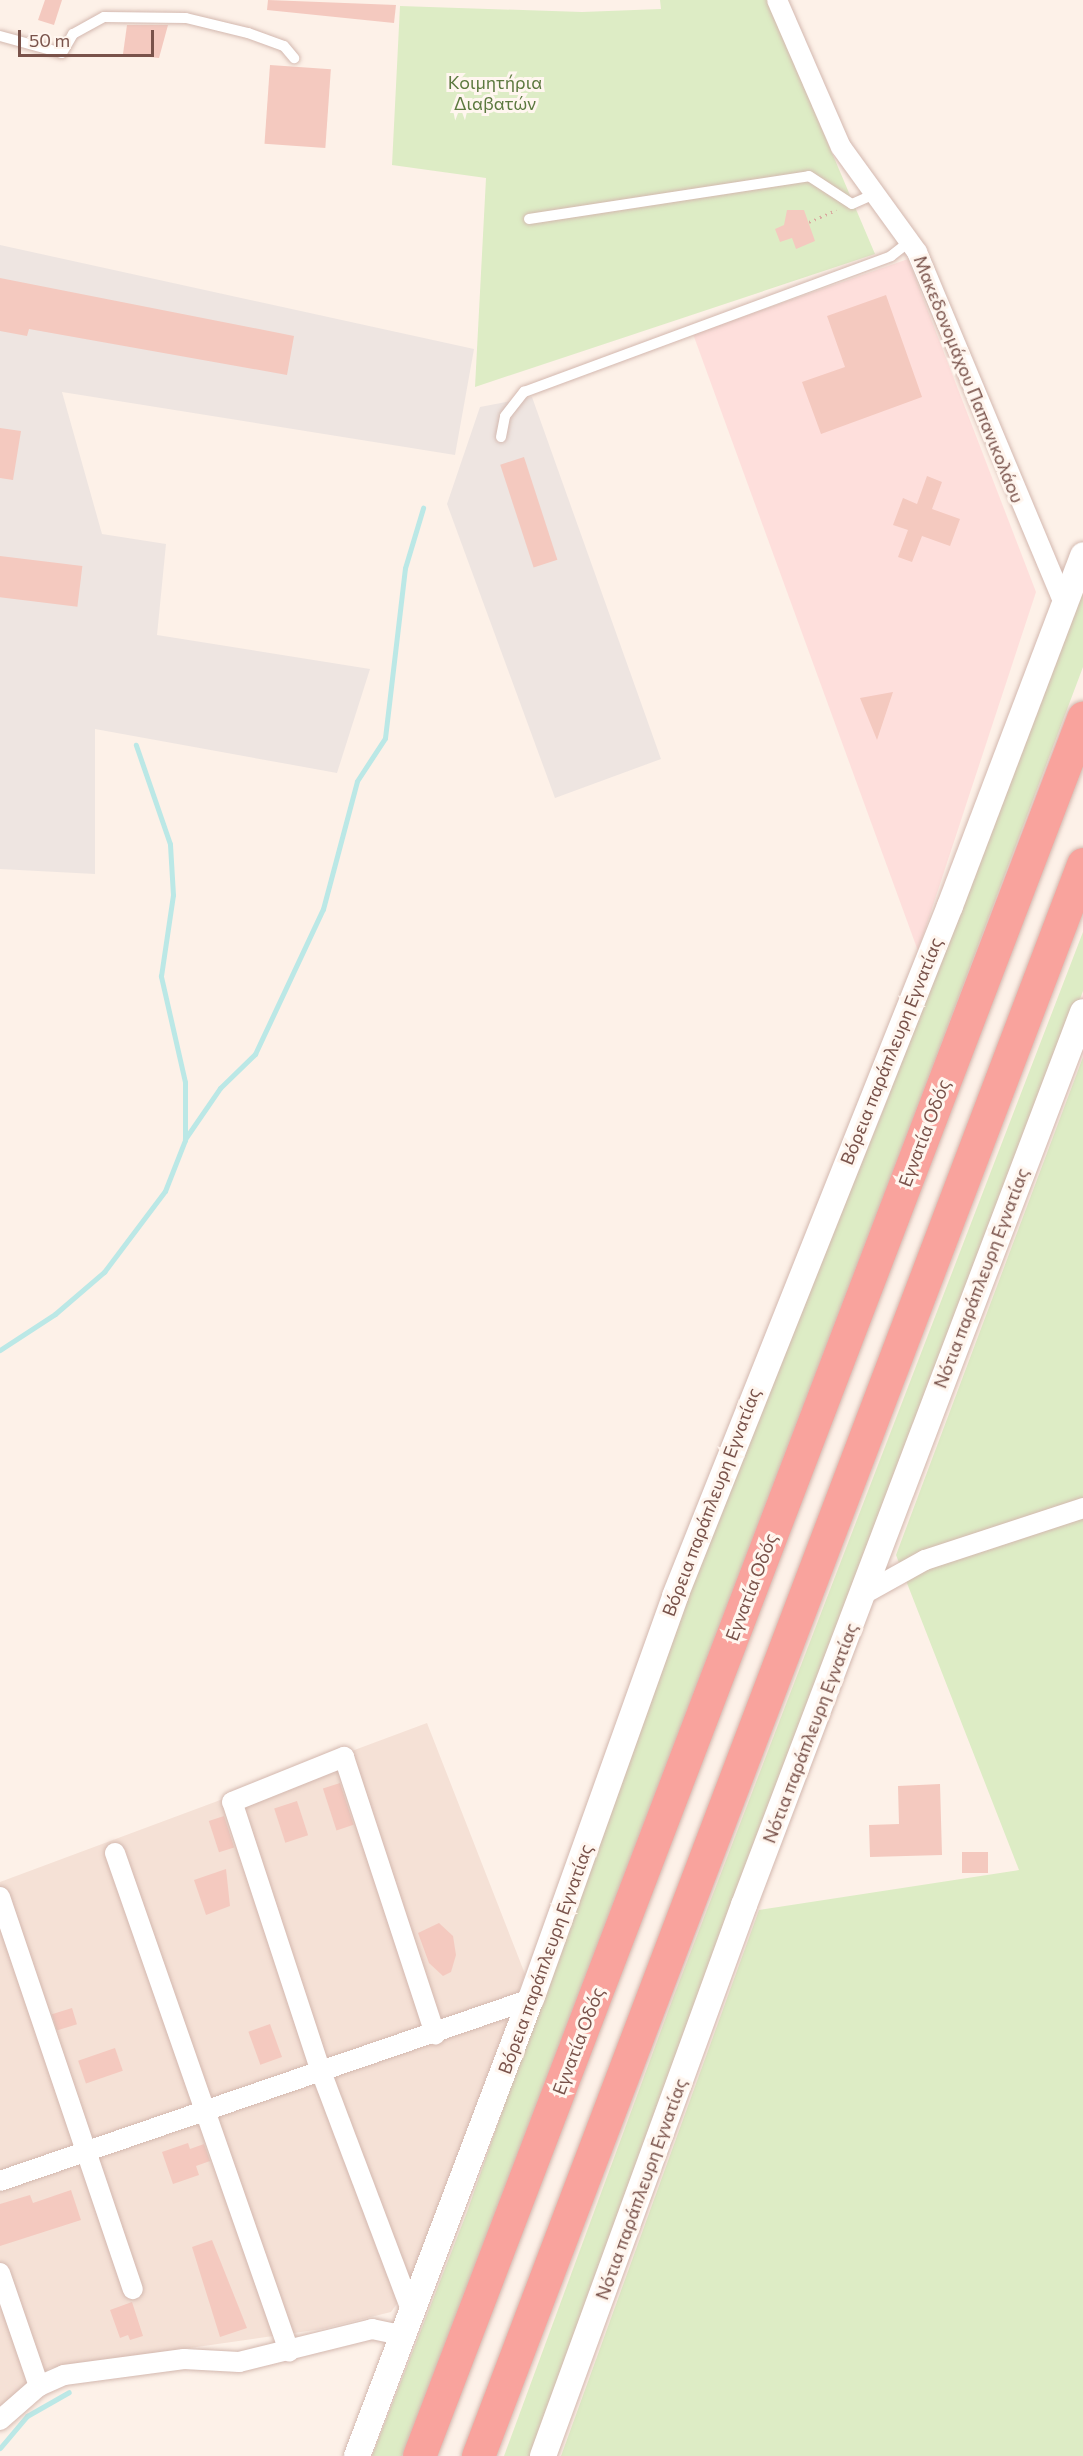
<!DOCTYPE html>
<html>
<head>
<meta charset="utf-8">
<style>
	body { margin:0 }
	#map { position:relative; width:1083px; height:2456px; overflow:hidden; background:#fdf1e8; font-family:Commissioner,sans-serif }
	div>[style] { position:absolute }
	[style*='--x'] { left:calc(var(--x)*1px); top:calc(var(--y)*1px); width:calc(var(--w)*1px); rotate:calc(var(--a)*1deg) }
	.residential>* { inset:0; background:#f5e1d6 }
	.commercial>* { inset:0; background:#fedfdc }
	.industrial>* { inset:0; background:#eee5e1 }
	.green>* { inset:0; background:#ddecc5 }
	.stream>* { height:5px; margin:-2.5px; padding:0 2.5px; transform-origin:2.5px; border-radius:2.5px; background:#bbe8e6 }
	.building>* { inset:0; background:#f4c9bf; transform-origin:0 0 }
	.path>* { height:3px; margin-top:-1.5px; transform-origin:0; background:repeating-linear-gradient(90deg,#d9aba1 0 1.5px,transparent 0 6px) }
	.roads { filter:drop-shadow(0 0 2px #d3b8af) drop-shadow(0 0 2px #d3b8af) }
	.service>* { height:10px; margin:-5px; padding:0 5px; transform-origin:5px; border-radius:5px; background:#fff }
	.minor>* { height:20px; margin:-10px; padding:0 10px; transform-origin:10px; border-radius:10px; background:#fff }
	.tertiary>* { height:26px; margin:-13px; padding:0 13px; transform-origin:13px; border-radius:13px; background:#fff }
	.motorway>* { height:33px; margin:-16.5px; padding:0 16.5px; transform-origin:16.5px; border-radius:16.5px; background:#f9a39d }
	span { translate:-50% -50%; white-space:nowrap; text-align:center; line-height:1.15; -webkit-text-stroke:6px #fff6ef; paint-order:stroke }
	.park-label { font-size:18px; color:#5c793f }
	.street-label { font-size:18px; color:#79524a }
	.scale { position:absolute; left:18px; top:30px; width:136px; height:27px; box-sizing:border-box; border:3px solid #79524a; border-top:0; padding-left:8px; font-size:18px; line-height:21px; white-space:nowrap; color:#79524a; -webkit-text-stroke:4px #fff6ef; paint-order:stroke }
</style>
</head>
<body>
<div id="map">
	<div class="residential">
		<i style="clip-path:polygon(427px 1723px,525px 1974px,414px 2280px,391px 2312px,322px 2329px,50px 2368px,0 2407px,0 1882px)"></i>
	</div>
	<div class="commercial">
		<i style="clip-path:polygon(908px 259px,1036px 592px,918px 951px,693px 334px)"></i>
	</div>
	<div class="industrial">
		<i style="clip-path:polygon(0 245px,474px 349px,455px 455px,62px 392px,102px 534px,166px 544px,157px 635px,370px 669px,337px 773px,95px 729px,95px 874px,0 869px)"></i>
		<i style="clip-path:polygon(532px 397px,661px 759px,555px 798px,447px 504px,480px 407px)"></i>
	</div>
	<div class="green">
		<i style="clip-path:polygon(660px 0,767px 0,875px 254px,475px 387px,486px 178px,392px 165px,400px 6px,582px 12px,661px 9px)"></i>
		<i style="clip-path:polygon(1083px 583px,1083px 667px,920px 1100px,402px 2456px,372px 2456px,467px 2212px,666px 1644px,884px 1108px)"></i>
		<i style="clip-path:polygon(1083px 932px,1083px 991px,530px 2456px,504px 2456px,673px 1998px)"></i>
		<i style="clip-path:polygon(1083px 1057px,1083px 2456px,561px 2456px,759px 1910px,1019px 1870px,896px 1555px)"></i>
	</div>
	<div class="stream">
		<i style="--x:185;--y:1139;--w:62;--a:-55.5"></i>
		<i style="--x:220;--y:1088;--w:49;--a:-44.2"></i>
		<i style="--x:255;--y:1054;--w:160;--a:-64.9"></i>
		<i style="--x:323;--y:909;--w:132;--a:-75.1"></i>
		<i style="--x:357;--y:781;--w:51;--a:-56.9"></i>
		<i style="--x:385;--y:738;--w:171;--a:-83.3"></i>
		<i style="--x:405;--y:568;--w:63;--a:-73.3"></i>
		<i style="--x:0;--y:1350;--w:66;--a:-33.2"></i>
		<i style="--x:55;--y:1314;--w:65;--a:-40.6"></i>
		<i style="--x:104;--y:1272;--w:101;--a:-53"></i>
		<i style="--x:165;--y:1191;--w:55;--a:-68.6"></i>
		<i style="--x:185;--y:1140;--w:58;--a:-90"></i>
		<i style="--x:185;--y:1082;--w:109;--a:-102.8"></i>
		<i style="--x:161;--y:976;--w:82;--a:-81.6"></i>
		<i style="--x:173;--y:895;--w:51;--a:-93.4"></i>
		<i style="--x:170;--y:844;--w:105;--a:-109"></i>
		<i style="--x:0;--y:2448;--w:42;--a:-49.8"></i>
		<i style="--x:27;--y:2416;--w:48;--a:-29.7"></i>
	</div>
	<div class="building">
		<i style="clip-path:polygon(45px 0,62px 0,54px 25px,38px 20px)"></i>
		<i style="clip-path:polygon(268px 0,396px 5px,394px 23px,267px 10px)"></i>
		<i style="clip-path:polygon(127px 25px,168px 25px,159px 58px,123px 54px)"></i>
		<i style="left:270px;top:65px;width:61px;height:79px;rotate:4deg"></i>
		<i style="clip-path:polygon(787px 210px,804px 210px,815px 241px,796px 249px,792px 238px,780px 242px,775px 229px,784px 225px)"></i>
		<i style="clip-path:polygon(0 278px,294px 336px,287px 375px,29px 329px,27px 336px,0 331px)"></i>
		<i style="clip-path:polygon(886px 295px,922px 397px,821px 434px,802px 382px,845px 367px,827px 316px)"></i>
		<i style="clip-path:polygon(0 428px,21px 431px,13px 480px,0 478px)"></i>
		<i style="left:524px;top:457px;width:108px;height:25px;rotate:72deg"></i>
		<i style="clip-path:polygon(927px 476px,942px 482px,932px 509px,960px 519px,950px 546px,922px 536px,912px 562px,898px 557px,908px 530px,893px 525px,903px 498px,917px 504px)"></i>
		<i style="left:0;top:556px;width:83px;height:41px;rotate:7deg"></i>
		<i style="clip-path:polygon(893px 692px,877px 740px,860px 698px)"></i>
		<i style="left:340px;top:1783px;width:44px;height:18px;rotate:72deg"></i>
		<i style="clip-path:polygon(940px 1784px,942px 1855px,870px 1857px,869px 1825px,899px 1824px,898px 1786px)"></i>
		<i style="left:297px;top:1801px;width:36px;height:24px;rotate:72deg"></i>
		<i style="left:224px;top:1816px;width:33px;height:16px;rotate:72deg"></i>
		<i style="left:962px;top:1852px;width:26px;height:21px"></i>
		<i style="clip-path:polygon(226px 1869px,230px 1906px,206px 1915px,194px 1880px)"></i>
		<i style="clip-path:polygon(439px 1923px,453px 1936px,456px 1955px,451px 1972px,443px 1976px,429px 1963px,418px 1933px)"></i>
		<i style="left:72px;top:2008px;width:17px;height:21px;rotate:73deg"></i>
		<i style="left:270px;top:2024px;width:35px;height:23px;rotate:70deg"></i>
		<i style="left:115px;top:2048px;width:24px;height:39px;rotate:71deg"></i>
		<i style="clip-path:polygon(188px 2143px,190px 2149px,204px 2144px,210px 2161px,196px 2166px,199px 2175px,173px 2184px,162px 2152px)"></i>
		<i style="clip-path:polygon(71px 2190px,81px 2220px,0 2246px,0 2204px,30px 2195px,33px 2203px)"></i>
		<i style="clip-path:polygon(212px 2240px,247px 2328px,220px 2337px,192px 2247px)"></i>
		<i style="clip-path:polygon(132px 2302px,143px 2336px,130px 2340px,128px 2335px,120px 2338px,110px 2310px)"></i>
	</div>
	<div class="path">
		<i style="--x:809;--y:222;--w:30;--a:-24"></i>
	</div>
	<div class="roads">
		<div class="service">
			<i style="--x:0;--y:36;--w:64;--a:15.3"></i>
			<i style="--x:62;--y:53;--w:22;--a:-60"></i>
			<i style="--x:73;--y:34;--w:35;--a:-29"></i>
			<i style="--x:104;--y:17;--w:82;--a:0.7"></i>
			<i style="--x:186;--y:18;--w:64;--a:13.6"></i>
			<i style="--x:248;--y:33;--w:38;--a:20"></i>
			<i style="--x:284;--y:46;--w:16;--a:50"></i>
			<i style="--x:529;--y:219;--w:283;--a:-8.7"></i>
			<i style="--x:809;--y:176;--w:51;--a:33.1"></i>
			<i style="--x:852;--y:204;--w:27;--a:-24"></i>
			<i style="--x:501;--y:437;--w:21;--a:-79"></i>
			<i style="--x:505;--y:416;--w:31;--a:-52"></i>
			<i style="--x:524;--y:392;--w:391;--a:-20.3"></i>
			<i style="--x:891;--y:256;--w:24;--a:-38"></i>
		</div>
		<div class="minor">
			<i style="--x:777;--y:0;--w:160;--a:66.5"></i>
			<i style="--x:841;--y:147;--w:130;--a:54.1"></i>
			<i style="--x:917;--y:252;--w:384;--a:67.3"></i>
			<i style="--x:862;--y:1595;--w:72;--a:-29.1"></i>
			<i style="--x:925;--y:1560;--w:166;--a:-18.2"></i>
			<i style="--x:115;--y:1853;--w:528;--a:70.74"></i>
			<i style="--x:0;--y:1897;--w:414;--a:71.3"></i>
			<i style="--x:0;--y:2181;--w:561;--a:-18.92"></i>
			<i style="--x:0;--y:2273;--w:120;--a:71"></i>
			<i style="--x:413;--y:2315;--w:260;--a:-110.7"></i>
			<i style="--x:321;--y:2072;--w:284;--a:-108.2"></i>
			<i style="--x:232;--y:1802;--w:121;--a:-21.9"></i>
			<i style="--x:344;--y:1757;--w:292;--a:71.8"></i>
			<i style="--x:0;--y:2420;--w:52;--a:-41.1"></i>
			<i style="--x:39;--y:2386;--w:27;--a:-24"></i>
			<i style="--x:64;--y:2375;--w:121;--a:-7.6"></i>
			<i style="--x:184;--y:2359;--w:55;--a:3.1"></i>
			<i style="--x:239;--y:2362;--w:137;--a:-13.9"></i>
			<i style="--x:372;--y:2329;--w:34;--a:12"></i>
		</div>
		<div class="tertiary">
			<i style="--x:357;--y:2456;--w:489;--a:-69.2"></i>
			<i style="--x:531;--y:1999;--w:428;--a:-70.3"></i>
			<i style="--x:675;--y:1596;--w:743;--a:-68.27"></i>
			<i style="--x:950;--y:906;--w:375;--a:-69.2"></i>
			<i style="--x:543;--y:2456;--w:587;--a:-69.96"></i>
			<i style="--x:744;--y:1905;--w:955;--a:-69.21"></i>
		</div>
		<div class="motorway">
			<i style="--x:419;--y:2456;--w:1861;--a:-69.09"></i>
			<i style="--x:478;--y:2456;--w:1703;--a:-69.19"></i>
		</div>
	</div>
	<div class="park-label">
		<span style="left:495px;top:93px">Κοιμητήρια<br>Διαβατών</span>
	</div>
	<div class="street-label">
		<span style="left:969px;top:379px;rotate:68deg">Μακεδονομάχου Παπανικολάου</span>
		<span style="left:891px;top:1051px;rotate:-68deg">Βόρεια παράπλευρη Εγνατίας</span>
		<span style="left:924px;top:1133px;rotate:-69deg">Εγνατία Οδός</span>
		<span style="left:981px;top:1278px;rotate:-69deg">Νότια παράπλευρη Εγνατίας</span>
		<span style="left:711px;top:1502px;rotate:-69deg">Βόρεια παράπλευρη Εγνατίας</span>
		<span style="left:751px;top:1587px;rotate:-69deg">Εγνατία Οδός</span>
		<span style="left:810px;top:1733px;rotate:-69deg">Νότια παράπλευρη Εγνατίας</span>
		<span style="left:545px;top:1959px;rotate:-70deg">Βόρεια παράπλευρη Εγνατίας</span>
		<span style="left:578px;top:2041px;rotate:-69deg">Εγνατία Οδός</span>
		<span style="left:641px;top:2189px;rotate:-70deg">Νότια παράπλευρη Εγνατίας</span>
	</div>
	<div class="scale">50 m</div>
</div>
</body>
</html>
